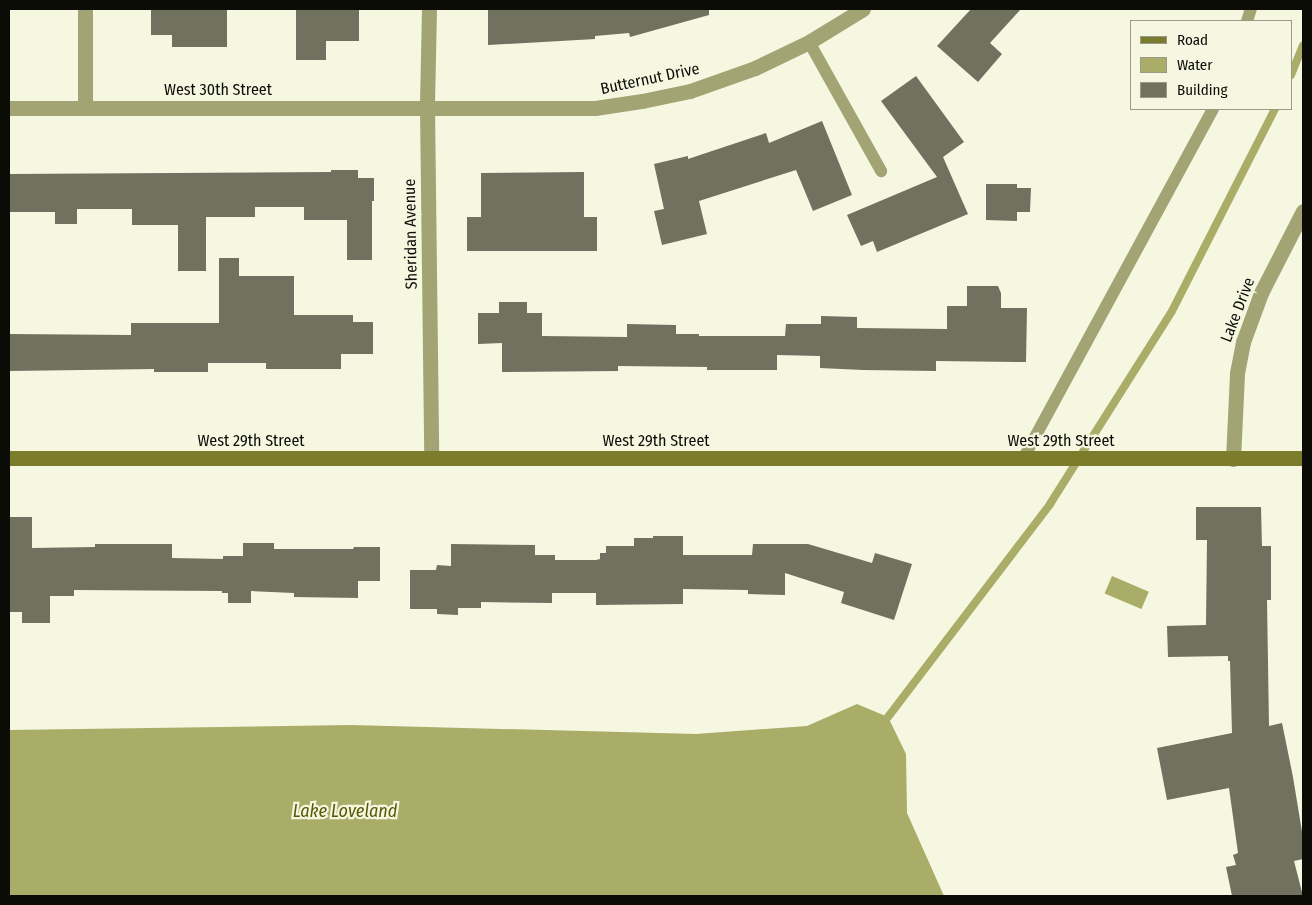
<!DOCTYPE html>
<html>
<head>
<meta charset="utf-8">
<style>
	body { margin:0 }
	#map { position:relative; width:1312px; height:905px; overflow:hidden; background:#f5f7e1; font-family:"Fira Sans Condensed",sans-serif }
	div>[style] { position:absolute }
	[style*='--x'] { left:calc(var(--x)*1px); top:calc(var(--y)*1px); width:calc(var(--w)*1px); rotate:calc(var(--a)*1deg) }
	.water>* { inset:0; background:#a9ad68; transform-origin:0 0 }
	.stream>* { height:8px; margin:-4px; padding:0 4px; transform-origin:4px; border-radius:4px; background:#a9ad68 }
	.building>* { inset:0; background:#70715f }
	.lane>* { height:12px; margin:-6px; padding:0 6px; transform-origin:6px; border-radius:6px; background:#a2a473 }
	.street>* { height:15px; margin:-7.5px; padding:0 7.5px; transform-origin:7.5px; border-radius:7.5px; background:#a2a473 }
	.secondary>* { height:15px; margin:-7.5px; padding:0 7.5px; transform-origin:7.5px; border-radius:7.5px; background:#7b7d2d }
	span { translate:-50% -50%; white-space:nowrap; text-align:center; line-height:1.15; -webkit-text-stroke:4.5px #f5f7e1; paint-order:stroke }
	.street-label { font-size:16px; color:#0c0c06 }
	.water-label { font-size:18px; color:#585904; font-style:italic }
	.frame { position:absolute; inset:0; border:10px solid #0c0c06; pointer-events:none }
	.legend { position:absolute; left:1130px; top:20px; width:162px; height:90px; box-sizing:border-box; background:#f5f7e1; border:1px solid #989989; margin:0; padding:6px 9px; list-style:none; font-size:15px; color:#0c0c06 }
	.legend li { display:flex; align-items:center; gap:10px; height:25px }
	.legend b { width:25px; border:1px solid #989989 }
</style>
</head>
<body>
<div id="map">
	<div class="water">
		<i style="left:1112px;top:576px;width:40px;height:19px;rotate:23deg"></i>
		<i style="clip-path:polygon(857px 704px,888px 717px,906px 754px,907px 813px,944px 896px,9px 896px,9px 730px,351px 725px,696px 734px,807px 726px)"></i>
	</div>
	<div class="stream">
		<i style="--x:1291;--y:75;--w:32;--a:-68"></i>
		<i style="--x:888;--y:717;--w:268;--a:-52.7"></i>
		<i style="--x:1050;--y:504;--w:228;--a:-57.7"></i>
		<i style="--x:1172;--y:311;--w:227;--a:-63"></i>
	</div>
	<div class="building">
		<i style="clip-path:polygon(151px 9px,227px 9px,227px 47px,172px 47px,172px 35px,151px 35px)"></i>
		<i style="clip-path:polygon(296px 9px,359px 9px,359px 41px,326px 41px,326px 60px,296px 60px)"></i>
		<i style="clip-path:polygon(488px 9px,709px 9px,709px 15px,630px 37px,629px 33px,595px 36px,595px 39px,488px 45px)"></i>
		<i style="clip-path:polygon(971px 9px,1021px 9px,990px 43px,1002px 54px,978px 82px,937px 46px)"></i>
		<i style="clip-path:polygon(916px 76px,964px 142px,943px 157px,968px 214px,877px 252px,873px 241px,861px 246px,847px 215px,937px 177px,881px 101px)"></i>
		<i style="clip-path:polygon(822px 121px,852px 195px,813px 211px,796px 170px,699px 201px,707px 234px,662px 245px,654px 211px,664px 209px,654px 164px,688px 156px,688px 159px,766px 133px,769px 143px)"></i>
		<i style="clip-path:polygon(331px 170px,358px 170px,358px 178px,374px 178px,374px 201px,372px 201px,372px 260px,347px 260px,347px 220px,304px 220px,304px 207px,255px 207px,255px 217px,206px 217px,206px 271px,178px 271px,178px 225px,132px 225px,132px 209px,77px 209px,77px 224px,55px 224px,55px 212px,9px 212px,9px 174px,331px 172px)"></i>
		<i style="clip-path:polygon(584px 172px,584px 217px,597px 217px,597px 251px,467px 251px,467px 217px,481px 217px,481px 173px)"></i>
		<i style="clip-path:polygon(986px 184px,1017px 184px,1017px 188px,1031px 188px,1030px 212px,1017px 212px,1017px 221px,986px 220px)"></i>
		<i style="clip-path:polygon(219px 258px,239px 258px,239px 276px,294px 276px,294px 315px,353px 315px,353px 322px,373px 322px,373px 354px,341px 354px,341px 369px,266px 369px,266px 363px,208px 363px,208px 372px,154px 372px,154px 369px,9px 371px,9px 334px,131px 335px,131px 323px,219px 323px)"></i>
		<i style="clip-path:polygon(967px 286px,998px 286px,1001px 293px,1001px 308px,1027px 308px,1026px 362px,936px 361px,936px 371px,863px 370px,820px 368px,820px 356px,777px 355px,777px 370px,707px 370px,707px 367px,618px 366px,618px 371px,502px 372px,502px 343px,478px 344px,478px 313px,499px 313px,499px 302px,527px 302px,527px 313px,542px 313px,542px 336px,627px 337px,627px 324px,676px 325px,676px 334px,699px 334px,699px 336px,785px 336px,786px 324px,821px 324px,821px 316px,857px 317px,857px 328px,947px 329px,947px 306px,967px 306px)"></i>
		<i style="clip-path:polygon(1196px 507px,1261px 507px,1262px 546px,1271px 546px,1271px 600px,1267px 600px,1269px 726px,1282px 723px,1293px 777px,1303px 838px,1303px 859px,1294px 861px,1303px 896px,1232px 896px,1226px 867px,1236px 865px,1233px 855px,1238px 853px,1229px 788px,1167px 800px,1157px 748px,1232px 733px,1230px 661px,1228px 661px,1228px 656px,1168px 657px,1167px 626px,1206px 625px,1207px 540px,1196px 540px)"></i>
		<i style="clip-path:polygon(9px 517px,32px 517px,32px 548px,95px 547px,95px 544px,172px 544px,172px 558px,223px 559px,223px 556px,243px 556px,243px 543px,274px 543px,274px 549px,353px 549px,354px 547px,380px 547px,380px 581px,358px 581px,358px 598px,294px 597px,294px 593px,251px 591px,251px 603px,228px 603px,228px 593px,222px 593px,222px 591px,74px 590px,74px 596px,50px 596px,50px 623px,22px 623px,22px 612px,9px 612px)"></i>
		<i style="clip-path:polygon(653px 536px,683px 536px,683px 555px,752px 555px,753px 544px,808px 544px,872px 563px,875px 553px,912px 564px,894px 620px,841px 603px,844px 592px,785px 573px,785px 595px,748px 594px,748px 590px,683px 589px,683px 604px,596px 605px,596px 593px,552px 593px,552px 603px,481px 602px,481px 608px,458px 608px,458px 615px,437px 614px,437px 609px,410px 609px,410px 570px,436px 570px,437px 565px,451px 566px,451px 544px,535px 545px,535px 555px,555px 555px,555px 560px,596px 560px,600px 559px,600px 553px,606px 553px,606px 546px,634px 546px,634px 538px,653px 538px)"></i>
	</div>
	<div class="lane">
		<i style="--x:1247;--y:21;--w:13;--a:-72"></i>
		<i style="--x:809;--y:42;--w:148;--a:60.8"></i>
		<i style="--x:1023;--y:459;--w:398;--a:-61.5"></i>
	</div>
	<div class="street">
		<i style="--x:429;--y:9;--w:98;--a:91.2"></i>
		<i style="--x:427;--y:107;--w:351;--a:89.3"></i>
		<i style="--x:9;--y:108;--w:586;--a:0"></i>
		<i style="--x:595;--y:108;--w:48;--a:-8.5"></i>
		<i style="--x:642;--y:101;--w:49;--a:-11.8"></i>
		<i style="--x:690;--y:91;--w:69;--a:-19.5"></i>
		<i style="--x:755;--y:68;--w:60;--a:-25.7"></i>
		<i style="--x:809;--y:42;--w:63;--a:-31.4"></i>
		<i style="--x:85;--y:108;--w:99;--a:-90"></i>
		<i style="--x:1233;--y:459;--w:86;--a:-87.3"></i>
		<i style="--x:1237;--y:373;--w:32;--a:-79"></i>
		<i style="--x:1243;--y:342;--w:52;--a:-69.8"></i>
		<i style="--x:1261;--y:293;--w:92;--a:-62.9"></i>
	</div>
	<div class="secondary">
		<i style="--x:9;--y:458;--w:1294;--a:0"></i>
	</div>
	<div class="street-label">
		<span style="left:650px;top:79px;rotate:-12deg">Butternut Drive</span>
		<span style="left:218px;top:90px">West 30th Street</span>
		<span style="left:411px;top:234px;rotate:-91deg">Sheridan Avenue</span>
		<span style="left:1238px;top:310px;rotate:-69deg">Lake Drive</span>
		<span style="left:251px;top:441px">West 29th Street</span>
		<span style="left:656px;top:441px">West 29th Street</span>
		<span style="left:1061px;top:441px">West 29th Street</span>
	</div>
	<div class="water-label">
		<span style="left:345px;top:811px">Lake Loveland</span>
	</div>
	<div class="frame"></div>
	<ul class="legend">
	<li><b style="height:6px;background:#7b7d2d"></b>Road</li>
	<li><b style="height:14px;background:#a9ad68"></b>Water</li>
	<li><b style="height:14px;background:#70715f"></b>Building</li>
	</ul>
</div>
</body>
</html>
